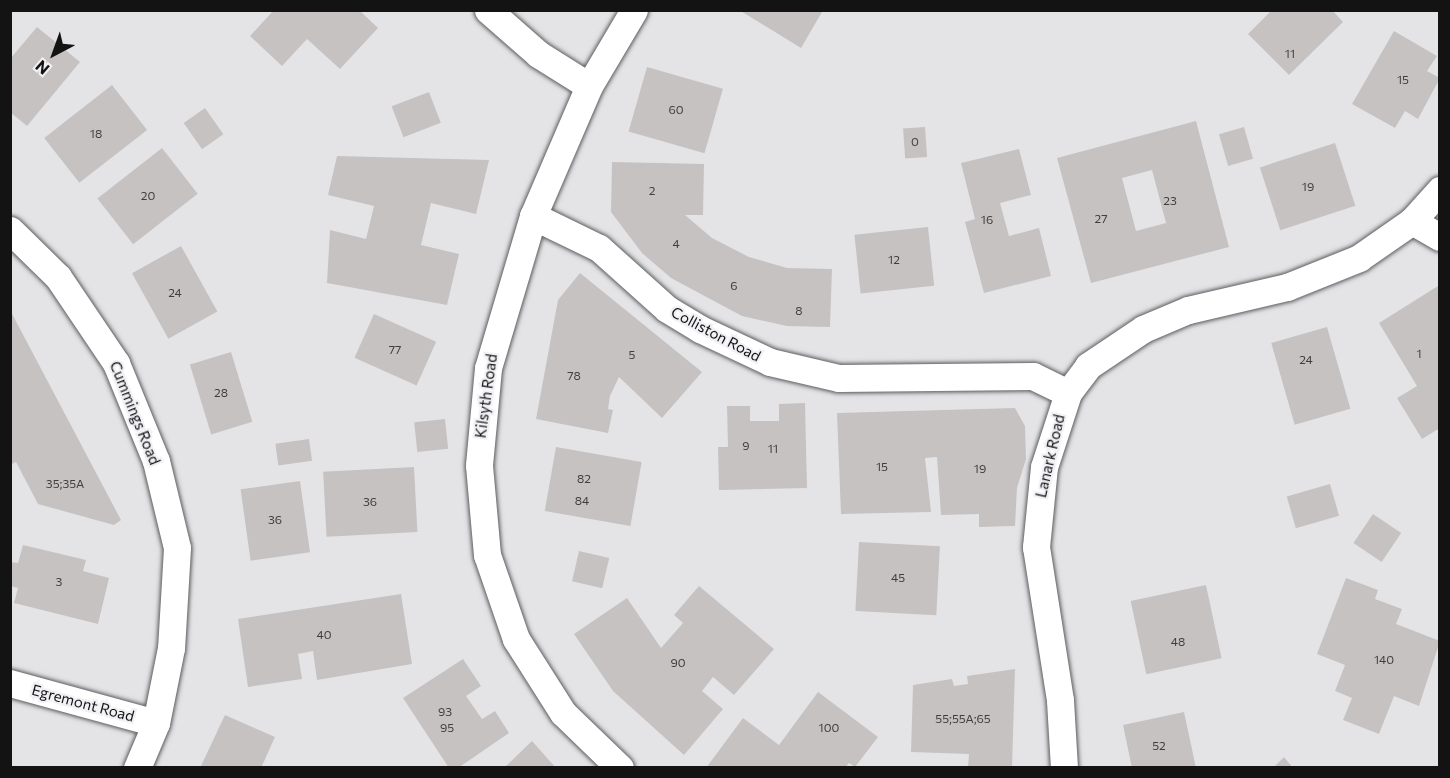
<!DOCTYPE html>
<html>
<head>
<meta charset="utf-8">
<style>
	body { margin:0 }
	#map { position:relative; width:1450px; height:778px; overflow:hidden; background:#e4e4e7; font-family:Commissioner,sans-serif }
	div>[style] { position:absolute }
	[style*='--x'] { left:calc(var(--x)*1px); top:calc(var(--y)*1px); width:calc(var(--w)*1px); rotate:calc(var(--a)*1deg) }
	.building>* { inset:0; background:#c6c2c1; transform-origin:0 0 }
	.roads { filter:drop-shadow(0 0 2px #5c5d5f) drop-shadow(0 0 2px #5c5d5f) }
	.minor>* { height:27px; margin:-13.5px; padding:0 13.5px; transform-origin:13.5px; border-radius:13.5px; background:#fff }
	span { translate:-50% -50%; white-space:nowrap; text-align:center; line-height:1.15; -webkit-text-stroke:4.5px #f1f1f5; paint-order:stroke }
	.number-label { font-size:12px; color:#403f3f }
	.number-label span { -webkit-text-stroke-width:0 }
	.street-label { font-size:15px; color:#131314 }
	.frame { position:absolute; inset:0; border:12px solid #131314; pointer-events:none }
	.north { position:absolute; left:24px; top:24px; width:60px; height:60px; -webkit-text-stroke:4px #f1f1f5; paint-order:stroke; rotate:221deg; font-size:16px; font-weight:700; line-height:24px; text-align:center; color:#131314 }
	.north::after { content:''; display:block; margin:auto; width:21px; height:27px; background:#131314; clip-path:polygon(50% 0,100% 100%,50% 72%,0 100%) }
</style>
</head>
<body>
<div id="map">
	<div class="building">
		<i style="clip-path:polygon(274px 10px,359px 10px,378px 28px,340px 69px,307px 39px,282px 66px,250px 36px)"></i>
		<i style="clip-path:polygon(739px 10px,819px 10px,822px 12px,801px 48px)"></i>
		<i style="clip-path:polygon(1272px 10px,1332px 10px,1343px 22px,1289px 75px,1248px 34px)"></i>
		<i style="clip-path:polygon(37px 27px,80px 62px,27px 126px,10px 112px,10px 59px)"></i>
		<i style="clip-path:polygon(1394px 31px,1437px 56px,1427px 71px,1440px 78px,1418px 119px,1405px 111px,1395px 128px,1352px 104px)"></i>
		<i style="left:647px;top:67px;width:79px;height:67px;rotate:16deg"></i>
		<i style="left:112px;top:85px;width:57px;height:86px;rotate:52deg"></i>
		<i style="left:429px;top:92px;width:33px;height:40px;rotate:69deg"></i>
		<i style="left:205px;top:108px;width:32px;height:26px;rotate:55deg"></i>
		<i style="clip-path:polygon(evenodd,1196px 121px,1229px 247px,1091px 283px,1057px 158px,1196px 121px,1152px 170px,1166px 223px,1136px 231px,1122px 178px,1152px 170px)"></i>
		<i style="left:925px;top:127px;width:30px;height:22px;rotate:86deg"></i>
		<i style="left:1244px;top:127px;width:33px;height:26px;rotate:74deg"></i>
		<i style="left:1335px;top:143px;width:66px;height:79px;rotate:72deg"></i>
		<i style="left:162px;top:148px;width:58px;height:82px;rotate:52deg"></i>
		<i style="clip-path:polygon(1019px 149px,1031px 195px,1000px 203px,1009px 236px,1039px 228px,1051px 276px,984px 293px,965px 222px,975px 219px,961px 163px)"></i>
		<i style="clip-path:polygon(337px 156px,489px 160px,476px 214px,431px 203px,421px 245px,459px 254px,447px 305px,327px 283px,330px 230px,366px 239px,374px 206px,328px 195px)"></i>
		<i style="clip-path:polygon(612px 162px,704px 164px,703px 215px,685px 215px,712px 238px,749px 257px,787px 268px,832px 269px,830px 327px,787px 326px,742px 316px,671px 278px,642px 253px,611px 212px)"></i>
		<i style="left:928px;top:227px;width:59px;height:74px;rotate:84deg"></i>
		<i style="left:181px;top:246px;width:75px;height:56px;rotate:61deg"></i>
		<i style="clip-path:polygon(580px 273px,702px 372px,662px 418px,619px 377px,610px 396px,608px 409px,613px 410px,608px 433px,536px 419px,558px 300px)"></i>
		<i style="clip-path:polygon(1438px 286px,1440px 428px,1422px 439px,1397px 398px,1417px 386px,1379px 323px)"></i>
		<i style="clip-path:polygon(10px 310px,121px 520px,114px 525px,38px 504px,16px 462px,10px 465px)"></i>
		<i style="left:374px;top:314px;width:68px;height:48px;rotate:24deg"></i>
		<i style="left:1327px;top:327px;width:85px;height:58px;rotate:74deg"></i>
		<i style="left:231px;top:352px;width:73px;height:43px;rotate:73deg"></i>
		<i style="clip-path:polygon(805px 403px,807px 488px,719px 490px,718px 447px,728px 447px,727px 406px,750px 406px,750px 421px,779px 421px,779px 404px)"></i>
		<i style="clip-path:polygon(1015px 408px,1025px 426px,1026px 459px,1017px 488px,1015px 526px,979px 527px,979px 514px,941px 515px,937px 457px,925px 458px,931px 512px,841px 514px,837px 413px)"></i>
		<i style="left:445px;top:419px;width:30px;height:31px;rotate:84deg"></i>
		<i style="left:309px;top:439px;width:22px;height:34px;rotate:82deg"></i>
		<i style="left:556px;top:447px;width:87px;height:65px;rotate:10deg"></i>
		<i style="left:414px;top:467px;width:65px;height:91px;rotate:87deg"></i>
		<i style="left:300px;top:481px;width:72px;height:60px;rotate:82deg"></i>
		<i style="left:1330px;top:484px;width:33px;height:45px;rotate:74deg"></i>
		<i style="left:1373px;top:514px;width:34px;height:35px;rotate:34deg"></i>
		<i style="left:859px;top:542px;width:81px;height:69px;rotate:3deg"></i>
		<i style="clip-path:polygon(23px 545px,86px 560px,83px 571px,109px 578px,98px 624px,14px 603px,18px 588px,10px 586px,10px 562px,18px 563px)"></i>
		<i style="left:579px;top:551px;width:31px;height:31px;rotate:13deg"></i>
		<i style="clip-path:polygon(1346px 578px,1378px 590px,1375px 599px,1402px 609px,1396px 624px,1440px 641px,1419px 706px,1394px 696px,1379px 734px,1343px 720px,1352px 698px,1335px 691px,1345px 665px,1317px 654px)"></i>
		<i style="left:1206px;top:585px;width:75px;height:77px;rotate:78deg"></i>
		<i style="clip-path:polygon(699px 586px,774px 649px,734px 695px,713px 677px,702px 691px,723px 709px,684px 755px,613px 691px,574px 634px,627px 598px,661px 648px,683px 623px,674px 615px)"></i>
		<i style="clip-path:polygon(401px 594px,412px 664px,317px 680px,313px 651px,298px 654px,302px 679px,248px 687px,238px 619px)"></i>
		<i style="clip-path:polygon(463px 659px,481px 686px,466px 696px,482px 719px,495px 711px,509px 733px,458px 768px,449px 768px,403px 698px)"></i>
		<i style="clip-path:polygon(1015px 669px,1012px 768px,968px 768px,969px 754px,911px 752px,913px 685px,952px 679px,954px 686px,968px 684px,967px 676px)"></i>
		<i style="clip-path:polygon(818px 692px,878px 737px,855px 767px,849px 763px,845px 768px,706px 768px,743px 718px,779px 745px)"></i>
		<i style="clip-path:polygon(1184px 712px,1196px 768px,1132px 768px,1123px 725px)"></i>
		<i style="clip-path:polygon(225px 715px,275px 737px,261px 768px,200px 768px)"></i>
		<i style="clip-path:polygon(532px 741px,556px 768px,504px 768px)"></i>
		<i style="clip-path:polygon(1284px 757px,1293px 768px,1273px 768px)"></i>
	</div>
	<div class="roads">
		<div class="minor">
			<i style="--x:488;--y:10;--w:67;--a:41.3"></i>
			<i style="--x:538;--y:54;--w:60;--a:32.1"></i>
			<i style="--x:533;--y:216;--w:73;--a:25.9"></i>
			<i style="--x:599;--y:248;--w:91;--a:41.9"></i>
			<i style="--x:667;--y:309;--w:39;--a:31"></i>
			<i style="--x:700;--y:329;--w:77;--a:25.2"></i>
			<i style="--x:770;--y:362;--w:71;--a:13.1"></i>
			<i style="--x:839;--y:378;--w:194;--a:-0.6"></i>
			<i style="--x:1033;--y:376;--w:39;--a:26"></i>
			<i style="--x:1412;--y:221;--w:32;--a:30"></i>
			<i style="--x:10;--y:230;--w:67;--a:44.4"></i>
			<i style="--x:58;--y:277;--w:104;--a:56"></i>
			<i style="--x:116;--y:363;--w:106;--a:67.8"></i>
			<i style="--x:156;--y:461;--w:89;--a:76.4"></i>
			<i style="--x:177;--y:548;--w:100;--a:93.4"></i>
			<i style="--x:171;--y:648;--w:76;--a:101.3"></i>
			<i style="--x:156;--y:723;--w:49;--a:112.9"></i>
			<i style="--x:10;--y:683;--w:151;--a:15.3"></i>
			<i style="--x:620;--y:768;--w:79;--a:-136"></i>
			<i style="--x:563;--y:713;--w:88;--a:-122.4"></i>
			<i style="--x:516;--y:639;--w:89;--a:-109"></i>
			<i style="--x:487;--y:555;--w:90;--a:-95.1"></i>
			<i style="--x:479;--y:465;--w:97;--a:-84.7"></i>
			<i style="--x:488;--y:368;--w:159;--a:-73.5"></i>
			<i style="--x:533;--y:216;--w:142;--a:-66.7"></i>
			<i style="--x:589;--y:86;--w:88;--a:-59.4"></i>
			<i style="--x:1064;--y:768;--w:68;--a:-93.4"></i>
			<i style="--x:1060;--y:700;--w:155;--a:-98.9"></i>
			<i style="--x:1036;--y:547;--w:80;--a:-84.3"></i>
			<i style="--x:1044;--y:467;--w:78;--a:-72"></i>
			<i style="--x:1068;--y:393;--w:34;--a:-53"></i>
			<i style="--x:1088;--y:366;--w:66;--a:-33.9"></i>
			<i style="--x:1143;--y:329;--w:49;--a:-22.9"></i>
			<i style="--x:1188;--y:310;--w:102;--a:-13.1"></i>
			<i style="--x:1287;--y:287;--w:78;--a:-21.9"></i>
			<i style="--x:1359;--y:258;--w:65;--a:-34.9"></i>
			<i style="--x:1412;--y:221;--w:42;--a:-47.9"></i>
		</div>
	</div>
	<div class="number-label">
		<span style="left:1290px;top:54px">11</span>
		<span style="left:1403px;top:80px">15</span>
		<span style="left:676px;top:110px">60</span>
		<span style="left:96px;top:134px">18</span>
		<span style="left:915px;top:142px">0</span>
		<span style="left:1308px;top:187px">19</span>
		<span style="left:652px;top:191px">2</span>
		<span style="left:148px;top:196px">20</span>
		<span style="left:1170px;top:201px">23</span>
		<span style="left:1101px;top:219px">27</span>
		<span style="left:987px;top:220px">16</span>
		<span style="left:676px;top:244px">4</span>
		<span style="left:894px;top:260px">12</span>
		<span style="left:734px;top:286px">6</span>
		<span style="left:175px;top:293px">24</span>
		<span style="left:799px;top:311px">8</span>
		<span style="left:395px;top:350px">77</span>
		<span style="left:1419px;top:354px">1</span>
		<span style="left:632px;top:355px">5</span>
		<span style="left:1306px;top:360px">24</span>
		<span style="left:574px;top:376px">78</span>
		<span style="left:221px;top:393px">28</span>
		<span style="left:746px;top:446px">9</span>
		<span style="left:773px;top:449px">11</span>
		<span style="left:882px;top:467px">15</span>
		<span style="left:980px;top:469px">19</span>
		<span style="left:584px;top:479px">82</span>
		<span style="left:65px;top:484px">35;35A</span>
		<span style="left:582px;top:501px">84</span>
		<span style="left:370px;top:502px">36</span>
		<span style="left:275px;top:520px">36</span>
		<span style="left:898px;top:578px">45</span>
		<span style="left:59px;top:582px">3</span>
		<span style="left:324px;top:635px">40</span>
		<span style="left:1178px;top:642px">48</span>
		<span style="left:1384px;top:660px">140</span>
		<span style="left:678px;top:663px">90</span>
		<span style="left:445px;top:712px">93</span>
		<span style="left:963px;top:719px">55;55A;65</span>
		<span style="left:447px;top:728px">95</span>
		<span style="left:829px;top:728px">100</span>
		<span style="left:1159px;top:746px">52</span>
	</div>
	<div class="street-label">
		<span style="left:716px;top:334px;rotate:28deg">Colliston Road</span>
		<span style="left:486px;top:396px;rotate:-82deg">Kilsyth Road</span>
		<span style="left:135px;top:413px;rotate:68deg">Cummings Road</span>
		<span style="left:1050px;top:456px;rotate:-77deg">Lanark Road</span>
		<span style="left:83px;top:703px;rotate:15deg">Egremont Road</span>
	</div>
	<div class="frame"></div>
	<div class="north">N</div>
</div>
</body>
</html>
